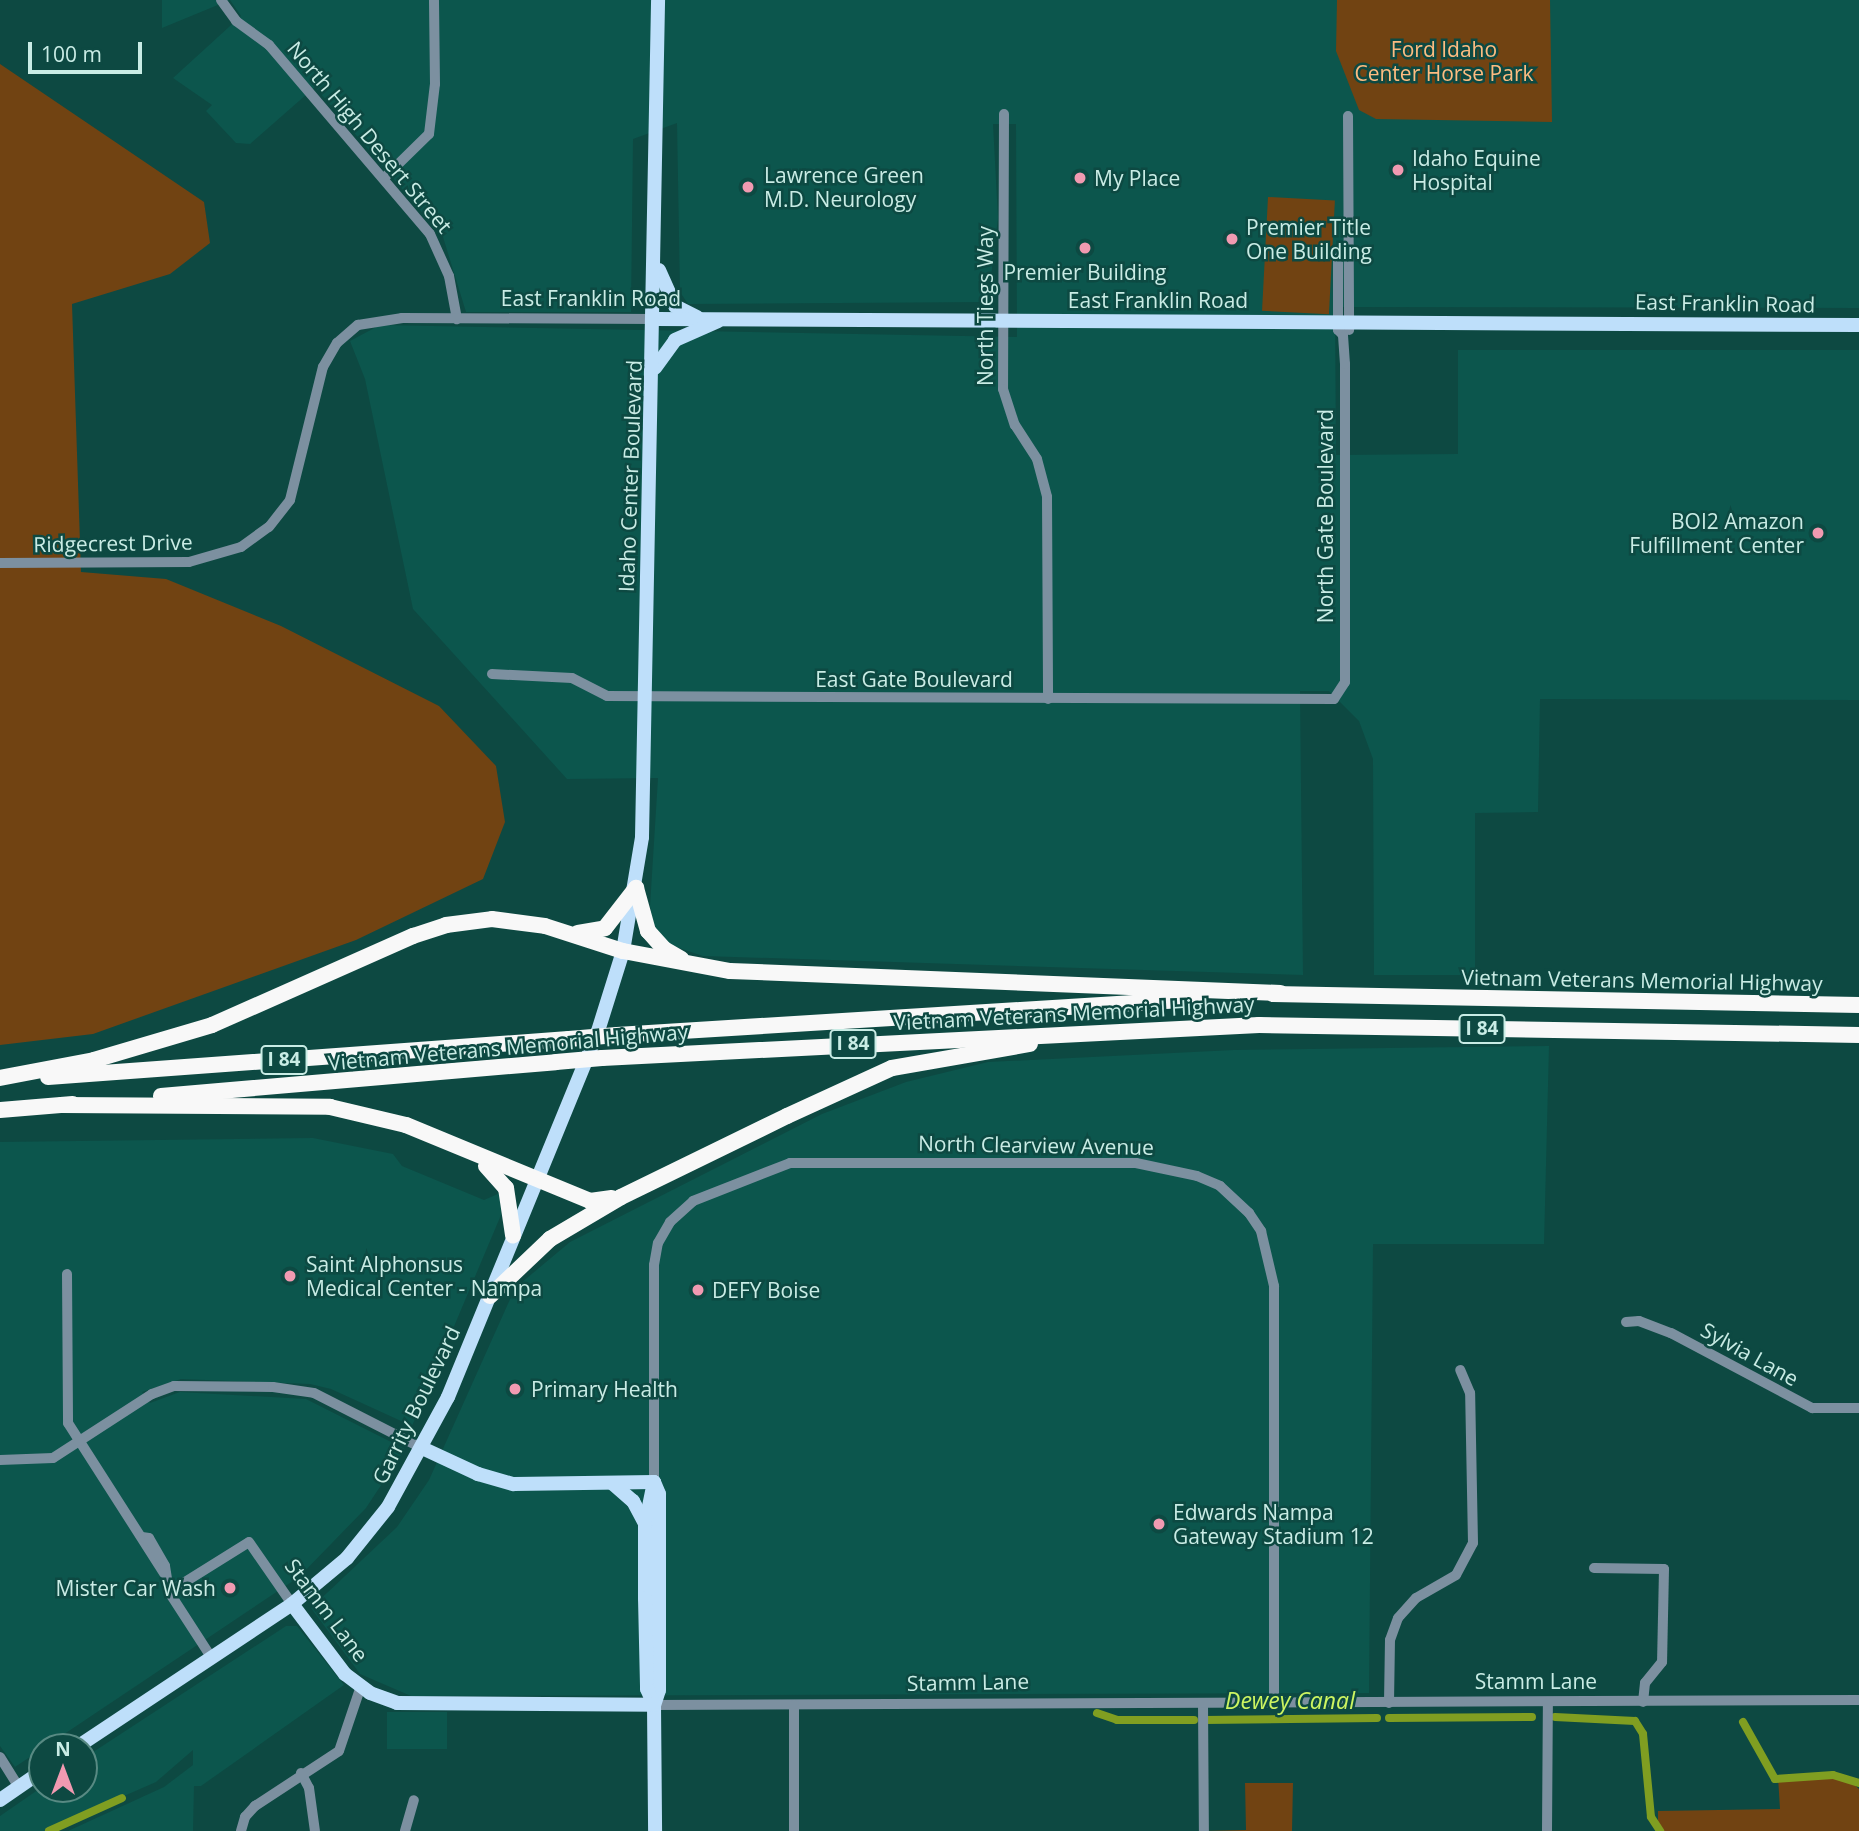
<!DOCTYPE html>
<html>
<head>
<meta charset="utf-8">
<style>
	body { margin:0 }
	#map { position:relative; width:1859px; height:1831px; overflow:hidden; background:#0d4942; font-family:"Open Sans",sans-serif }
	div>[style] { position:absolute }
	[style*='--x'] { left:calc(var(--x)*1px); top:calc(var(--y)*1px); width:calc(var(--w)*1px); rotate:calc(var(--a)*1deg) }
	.built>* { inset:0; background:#0c564d; transform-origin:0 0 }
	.green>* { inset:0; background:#714312; transform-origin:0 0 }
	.canal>* { height:8px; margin:-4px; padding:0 4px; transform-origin:4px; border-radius:4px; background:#809e21 }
	.minor>* { height:10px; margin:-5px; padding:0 5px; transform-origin:5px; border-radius:5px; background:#7c90a0 }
	.major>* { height:14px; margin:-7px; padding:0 7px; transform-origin:7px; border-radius:7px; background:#bedffa }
	.highway>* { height:16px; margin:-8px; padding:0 8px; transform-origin:8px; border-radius:8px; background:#f8f8f8 }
	.highway-bridge>* { height:16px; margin:-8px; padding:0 8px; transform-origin:8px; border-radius:8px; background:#f8f8f8 }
	.dots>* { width:19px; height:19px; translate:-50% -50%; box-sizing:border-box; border:4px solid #0d4942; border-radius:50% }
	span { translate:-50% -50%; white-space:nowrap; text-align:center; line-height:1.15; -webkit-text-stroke:5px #0d4942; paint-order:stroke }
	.shield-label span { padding:2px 5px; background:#0d4942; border:2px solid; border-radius:5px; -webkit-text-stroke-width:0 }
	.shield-label { font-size:19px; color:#c9ece5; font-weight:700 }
	.park-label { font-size:21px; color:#fdbc81 }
	.street-label { font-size:21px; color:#c9ece5 }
	.poi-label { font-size:21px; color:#c9ece5 }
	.left { translate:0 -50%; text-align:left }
	.right { translate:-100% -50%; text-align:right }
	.water-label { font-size:23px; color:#cdf561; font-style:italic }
	.north { position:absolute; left:28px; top:1733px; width:70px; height:70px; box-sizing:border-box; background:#0d4942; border:2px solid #588a83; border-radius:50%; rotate:0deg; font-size:19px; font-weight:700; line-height:28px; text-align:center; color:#c9ece5 }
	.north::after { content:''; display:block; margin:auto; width:24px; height:32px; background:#f19ab1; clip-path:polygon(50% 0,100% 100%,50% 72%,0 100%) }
	.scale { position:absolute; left:28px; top:42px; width:114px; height:32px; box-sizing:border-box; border:4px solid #c9ece5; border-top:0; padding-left:9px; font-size:21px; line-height:24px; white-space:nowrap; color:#c9ece5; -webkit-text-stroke:5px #0d4942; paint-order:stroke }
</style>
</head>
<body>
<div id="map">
	<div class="built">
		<i style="clip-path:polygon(162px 0,1859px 0,1859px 308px,1335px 307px,1336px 455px,1458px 454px,1458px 350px,1859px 350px,1859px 700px,1540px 699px,1538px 812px,1475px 813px,1475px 975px,1374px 975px,1373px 759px,1359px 721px,1329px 691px,1300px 691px,1303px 975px,703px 956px,670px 945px,654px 928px,650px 906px,658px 778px,567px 779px,413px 609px,365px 379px,350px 341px,380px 325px,1017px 337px,1016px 124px,993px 124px,998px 218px,988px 302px,688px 304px,680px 292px,677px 123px,633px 139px,631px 312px,466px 312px,443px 237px,315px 87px,250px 144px,236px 143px,206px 111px,212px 105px,173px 78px,241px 16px,230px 0,162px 28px)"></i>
		<i style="clip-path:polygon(1549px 1046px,1544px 1244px,1373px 1244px,1369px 1693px,411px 1696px,360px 1674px,311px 1608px,397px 1527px,429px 1480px,515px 1288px,570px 1242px,822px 1114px,906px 1082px,988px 1062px,1234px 1050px)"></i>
		<i style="clip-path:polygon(313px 1138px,393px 1154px,402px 1166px,484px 1200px,500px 1193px,501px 1215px,412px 1426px,331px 1389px,310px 1384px,181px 1379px,142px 1392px,150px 1403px,180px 1392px,306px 1399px,405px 1449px,366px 1508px,299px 1577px,15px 1767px,0 1746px,0 1142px)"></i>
		<i style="clip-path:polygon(286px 1626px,297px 1626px,344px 1685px,201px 1786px,194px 1786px,193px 1831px,68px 1831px,164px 1787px,193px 1765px,193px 1750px,156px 1782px,44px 1831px,0 1831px,0 1816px,42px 1787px,84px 1789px,84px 1758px)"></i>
		<i style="left:387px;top:1712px;width:60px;height:37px"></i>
	</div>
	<div class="green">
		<i style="clip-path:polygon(1337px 0,1550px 0,1552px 122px,1376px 119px,1359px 110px,1336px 51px)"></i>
		<i style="clip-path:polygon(0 64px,204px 202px,210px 243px,170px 274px,72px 304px,81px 572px,166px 579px,281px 626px,439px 706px,496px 766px,505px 822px,483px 879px,356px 940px,93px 1034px,0 1045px)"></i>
		<i style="left:1268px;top:197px;width:67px;height:114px;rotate:3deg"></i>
		<i style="clip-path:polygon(1845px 1776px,1859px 1789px,1859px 1831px,1658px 1831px,1658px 1811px,1780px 1809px,1778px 1777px)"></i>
		<i style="clip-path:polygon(1245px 1783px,1293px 1783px,1292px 1831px,1205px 1831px,1246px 1830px)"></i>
	</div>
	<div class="canal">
		<i style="--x:1097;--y:1713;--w:21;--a:19"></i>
		<i style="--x:1117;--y:1720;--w:77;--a:0"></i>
		<i style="--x:1555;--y:1717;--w:80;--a:2.9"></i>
		<i style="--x:1635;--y:1721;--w:15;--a:58"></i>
		<i style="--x:1643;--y:1734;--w:83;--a:84.5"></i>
		<i style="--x:1651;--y:1817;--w:17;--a:57"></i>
		<i style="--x:1389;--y:1718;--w:143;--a:-0.4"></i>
		<i style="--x:1204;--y:1720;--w:173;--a:-0.7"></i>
		<i style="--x:1743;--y:1722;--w:65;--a:60.7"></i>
		<i style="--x:1775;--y:1779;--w:58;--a:-3.9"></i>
		<i style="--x:1833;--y:1775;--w:27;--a:17"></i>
		<i style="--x:49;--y:1831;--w:80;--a:-24.3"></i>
	</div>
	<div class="minor">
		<i style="--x:221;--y:0;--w:26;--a:54"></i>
		<i style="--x:236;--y:21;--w:41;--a:36"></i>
		<i style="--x:269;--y:45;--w:248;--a:49.6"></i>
		<i style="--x:430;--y:234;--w:46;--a:65.7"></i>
		<i style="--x:449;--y:276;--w:44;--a:79.5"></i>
		<i style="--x:1004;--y:114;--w:275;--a:90.2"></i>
		<i style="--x:1003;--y:389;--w:38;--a:72"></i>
		<i style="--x:1015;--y:425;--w:40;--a:57.1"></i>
		<i style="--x:1037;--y:459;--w:39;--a:75"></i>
		<i style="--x:1047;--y:497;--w:202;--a:89.7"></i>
		<i style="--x:1348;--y:116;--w:214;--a:89.7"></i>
		<i style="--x:384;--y:178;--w:63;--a:-44.4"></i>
		<i style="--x:429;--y:134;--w:50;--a:-83.2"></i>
		<i style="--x:435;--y:84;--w:84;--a:-90.7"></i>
		<i style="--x:0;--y:563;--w:189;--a:-0.3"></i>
		<i style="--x:189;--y:562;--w:54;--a:-16.1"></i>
		<i style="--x:241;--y:547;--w:34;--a:-36"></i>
		<i style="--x:269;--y:527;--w:34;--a:-52"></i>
		<i style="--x:290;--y:500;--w:137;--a:-76.1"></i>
		<i style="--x:323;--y:367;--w:28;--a:-60"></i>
		<i style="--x:337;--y:343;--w:28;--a:-41"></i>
		<i style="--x:358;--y:325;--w:45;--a:-9"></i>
		<i style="--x:402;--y:318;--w:253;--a:0.2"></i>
		<i style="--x:492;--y:674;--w:80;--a:2.9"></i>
		<i style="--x:572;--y:678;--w:39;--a:27"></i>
		<i style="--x:607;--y:696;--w:727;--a:0.24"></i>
		<i style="--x:1334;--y:699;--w:20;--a:-57"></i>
		<i style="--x:1345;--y:682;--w:318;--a:-90"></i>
		<i style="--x:1345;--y:364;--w:29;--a:-94"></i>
		<i style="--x:1343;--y:335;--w:7;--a:-135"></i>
		<i style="--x:1338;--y:330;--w:71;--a:-90"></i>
		<i style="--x:1338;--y:259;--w:14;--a:-54"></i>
		<i style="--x:67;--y:1274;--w:149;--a:89.6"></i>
		<i style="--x:68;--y:1423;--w:178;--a:57.4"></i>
		<i style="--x:1626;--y:1322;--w:13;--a:-4"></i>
		<i style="--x:1639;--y:1321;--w:34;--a:21"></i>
		<i style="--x:1671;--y:1333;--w:160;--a:28"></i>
		<i style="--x:1812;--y:1408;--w:47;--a:0"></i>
		<i style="--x:0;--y:1460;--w:53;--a:-2.2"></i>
		<i style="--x:53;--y:1458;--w:118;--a:-32.9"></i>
		<i style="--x:152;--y:1394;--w:23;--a:-20"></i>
		<i style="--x:174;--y:1386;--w:99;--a:0.6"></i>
		<i style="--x:273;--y:1387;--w:41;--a:8.3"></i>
		<i style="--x:314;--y:1393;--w:121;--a:27"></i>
		<i style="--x:654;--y:1482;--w:217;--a:-90"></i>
		<i style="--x:654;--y:1265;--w:22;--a:-80"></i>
		<i style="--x:658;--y:1243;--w:24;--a:-60"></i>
		<i style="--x:670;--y:1222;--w:31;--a:-42"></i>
		<i style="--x:693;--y:1201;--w:104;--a:-21.4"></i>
		<i style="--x:790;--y:1163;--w:346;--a:0"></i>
		<i style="--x:1136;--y:1163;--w:62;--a:12"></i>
		<i style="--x:1197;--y:1176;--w:25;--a:23"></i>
		<i style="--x:1220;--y:1186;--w:40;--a:43"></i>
		<i style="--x:1249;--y:1213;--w:22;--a:56"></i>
		<i style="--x:1261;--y:1231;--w:57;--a:76.7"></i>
		<i style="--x:1274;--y:1286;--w:417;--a:90"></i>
		<i style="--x:142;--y:1537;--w:7;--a:8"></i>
		<i style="--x:149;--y:1538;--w:32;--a:60"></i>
		<i style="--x:165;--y:1566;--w:26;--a:81"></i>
		<i style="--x:169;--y:1592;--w:77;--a:57.1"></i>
		<i style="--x:1594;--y:1568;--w:70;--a:0.8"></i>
		<i style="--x:1664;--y:1569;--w:93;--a:91.2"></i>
		<i style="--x:1662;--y:1662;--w:27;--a:129"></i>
		<i style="--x:1645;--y:1683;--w:19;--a:96"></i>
		<i style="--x:169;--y:1592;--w:94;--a:-32"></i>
		<i style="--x:249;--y:1542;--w:75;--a:55.3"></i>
		<i style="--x:1203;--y:1703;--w:128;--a:89.6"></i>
		<i style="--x:1389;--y:1703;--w:63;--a:-89.1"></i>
		<i style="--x:1390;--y:1640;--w:23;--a:-70"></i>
		<i style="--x:1398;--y:1618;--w:27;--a:-48"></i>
		<i style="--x:1416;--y:1598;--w:46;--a:-29.9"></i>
		<i style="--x:1456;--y:1575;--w:36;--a:-62"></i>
		<i style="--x:1473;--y:1543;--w:150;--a:-91.1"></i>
		<i style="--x:1470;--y:1393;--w:25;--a:-113"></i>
		<i style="--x:654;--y:1705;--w:1205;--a:-0.24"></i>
		<i style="--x:794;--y:1705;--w:126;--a:90"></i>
		<i style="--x:0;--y:1757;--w:36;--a:58"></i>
		<i style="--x:301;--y:1773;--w:17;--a:62"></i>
		<i style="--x:309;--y:1788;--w:43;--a:82.1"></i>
		<i style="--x:241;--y:1831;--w:15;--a:-74"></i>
		<i style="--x:245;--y:1817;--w:15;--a:-48"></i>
		<i style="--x:255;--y:1806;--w:100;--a:-33.2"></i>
		<i style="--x:339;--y:1751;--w:69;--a:-71.3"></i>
		<i style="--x:405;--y:1831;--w:32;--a:-74"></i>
		<i style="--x:1547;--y:1831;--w:128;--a:-89.6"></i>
	</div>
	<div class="major">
		<i style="--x:659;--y:270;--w:39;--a:66"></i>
		<i style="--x:675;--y:306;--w:25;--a:27"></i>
		<i style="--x:655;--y:319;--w:1204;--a:0.29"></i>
		<i style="--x:655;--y:368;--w:34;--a:-54"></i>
		<i style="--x:675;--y:340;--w:47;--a:-23.8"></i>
		<i style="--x:422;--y:1448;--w:62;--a:24.9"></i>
		<i style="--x:478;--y:1474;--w:37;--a:16"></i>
		<i style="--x:514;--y:1484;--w:140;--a:-0.8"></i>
		<i style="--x:654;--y:1482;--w:13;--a:67"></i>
		<i style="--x:659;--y:1494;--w:196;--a:90"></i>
		<i style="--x:659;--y:1690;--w:16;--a:108"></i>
		<i style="--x:654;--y:1705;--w:126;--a:89.5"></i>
		<i style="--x:654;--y:1482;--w:45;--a:101.6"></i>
		<i style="--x:645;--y:1526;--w:72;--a:90"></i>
		<i style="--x:645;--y:1598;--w:91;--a:88.7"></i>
		<i style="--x:647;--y:1689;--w:17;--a:66"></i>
		<i style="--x:612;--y:1483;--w:28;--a:41"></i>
		<i style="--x:633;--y:1501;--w:26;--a:62"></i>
		<i style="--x:292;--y:1604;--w:88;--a:52.9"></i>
		<i style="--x:345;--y:1674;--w:31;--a:37"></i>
		<i style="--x:370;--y:1693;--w:29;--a:20"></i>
		<i style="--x:397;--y:1703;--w:257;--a:0.4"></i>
		<i style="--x:77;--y:1747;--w:258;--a:-33.6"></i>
		<i style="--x:292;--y:1604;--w:72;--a:-39.9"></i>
		<i style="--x:347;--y:1558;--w:65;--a:-51.2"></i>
		<i style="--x:388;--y:1507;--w:125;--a:-61.4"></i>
		<i style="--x:448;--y:1397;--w:396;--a:-67.7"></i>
		<i style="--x:598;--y:1031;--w:84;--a:-72.6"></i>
		<i style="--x:623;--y:951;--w:116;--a:-80.5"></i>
		<i style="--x:642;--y:837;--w:837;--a:-88.9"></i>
		<i style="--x:0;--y:1800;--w:51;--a:-34.6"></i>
	</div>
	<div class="highway">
		<i style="--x:636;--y:888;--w:45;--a:74.4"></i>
		<i style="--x:648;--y:931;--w:24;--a:48"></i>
		<i style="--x:664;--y:949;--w:20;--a:30"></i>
		<i style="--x:578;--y:933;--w:27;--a:-10"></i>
		<i style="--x:605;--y:928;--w:51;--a:-52.2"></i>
		<i style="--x:1273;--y:994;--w:586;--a:1.08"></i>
		<i style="--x:617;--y:1035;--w:582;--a:-3.55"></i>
		<i style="--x:602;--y:1058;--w:658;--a:-2.88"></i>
		<i style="--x:1259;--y:1025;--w:600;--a:0.95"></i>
		<i style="--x:48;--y:1077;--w:522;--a:-4.17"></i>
		<i style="--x:0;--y:1078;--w:96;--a:-10.8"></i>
		<i style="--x:94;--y:1060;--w:123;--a:-16.5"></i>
		<i style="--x:212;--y:1025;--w:220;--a:-23.9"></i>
		<i style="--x:413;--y:936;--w:35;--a:-18"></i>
		<i style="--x:446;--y:925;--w:46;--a:-7.4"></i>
		<i style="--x:492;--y:919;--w:53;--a:7.5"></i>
		<i style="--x:545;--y:926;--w:82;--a:17.8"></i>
		<i style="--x:623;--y:951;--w:109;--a:10.6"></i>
		<i style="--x:730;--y:971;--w:551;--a:2.29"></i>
		<i style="--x:161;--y:1096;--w:396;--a:-4.9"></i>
		<i style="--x:62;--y:1105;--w:268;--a:0.4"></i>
		<i style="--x:330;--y:1107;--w:78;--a:13.3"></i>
		<i style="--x:406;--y:1125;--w:199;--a:22.4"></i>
		<i style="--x:590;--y:1201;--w:22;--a:-8"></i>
		<i style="--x:0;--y:1110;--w:73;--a:-4.7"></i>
		<i style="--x:486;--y:1166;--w:30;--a:48"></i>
		<i style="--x:506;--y:1188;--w:48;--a:81.5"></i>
		<i style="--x:490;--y:1296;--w:83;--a:-43.5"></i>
		<i style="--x:550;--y:1239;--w:82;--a:-30.6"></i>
		<i style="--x:621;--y:1197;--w:185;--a:-26"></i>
		<i style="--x:787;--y:1116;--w:115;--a:-24.6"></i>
		<i style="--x:892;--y:1068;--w:140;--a:-9.9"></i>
	</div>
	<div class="highway-bridge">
		<i style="--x:569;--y:1039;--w:48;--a:-4.8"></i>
		<i style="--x:556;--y:1062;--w:46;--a:-5"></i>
	</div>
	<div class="dots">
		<i style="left:1398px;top:170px;background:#f19ab1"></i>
		<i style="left:1080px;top:178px;background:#f19ab1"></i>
		<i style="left:748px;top:187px;background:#f19ab1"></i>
		<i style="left:1232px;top:239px;background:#f19ab1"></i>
		<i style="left:1085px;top:248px;background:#f19ab1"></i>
		<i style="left:1818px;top:533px;background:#f19ab1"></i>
		<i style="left:290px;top:1276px;background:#f19ab1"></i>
		<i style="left:698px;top:1290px;background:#f19ab1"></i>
		<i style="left:515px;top:1389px;background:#f19ab1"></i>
		<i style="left:1159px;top:1524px;background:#f19ab1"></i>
		<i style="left:230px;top:1588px;background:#f19ab1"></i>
	</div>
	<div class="shield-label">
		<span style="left:1482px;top:1029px">I 84</span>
		<span style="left:853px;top:1044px">I 84</span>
		<span style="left:284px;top:1060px">I 84</span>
	</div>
	<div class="park-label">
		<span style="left:1444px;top:61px">Ford Idaho<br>Center Horse Park</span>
	</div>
	<div class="street-label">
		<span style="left:370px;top:137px;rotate:50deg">North High Desert Street</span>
		<span style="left:591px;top:298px">East Franklin Road</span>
		<span style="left:1158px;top:300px">East Franklin Road</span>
		<span style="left:1725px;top:303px;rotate:1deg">East Franklin Road</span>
		<span style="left:985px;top:306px;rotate:-90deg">North Tiegs Way</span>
		<span style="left:630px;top:476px;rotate:-88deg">Idaho Center Boulevard</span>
		<span style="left:1325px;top:516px;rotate:-90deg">North Gate Boulevard</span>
		<span style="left:113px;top:543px;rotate:-1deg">Ridgecrest Drive</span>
		<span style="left:914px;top:679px">East Gate Boulevard</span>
		<span style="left:1642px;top:980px;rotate:1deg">Vietnam Veterans Memorial Highway</span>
		<span style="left:1074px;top:1013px;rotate:-3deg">Vietnam Veterans Memorial Highway</span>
		<span style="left:508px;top:1047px;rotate:-5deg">Vietnam Veterans Memorial Highway</span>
		<span style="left:1036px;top:1145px;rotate:1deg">North Clearview Avenue</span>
		<span style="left:1750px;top:1354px;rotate:29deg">Sylvia Lane</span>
		<span style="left:416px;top:1405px;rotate:-64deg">Garrity Boulevard</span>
		<span style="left:327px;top:1610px;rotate:53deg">Stamm Lane</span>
		<span style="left:1536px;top:1681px">Stamm Lane</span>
		<span style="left:968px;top:1682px;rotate:-1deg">Stamm Lane</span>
	</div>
	<div class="poi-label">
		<span class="left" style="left:1412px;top:170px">Idaho Equine<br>Hospital</span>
		<span class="left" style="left:764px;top:187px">Lawrence Green<br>M.D. Neurology</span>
		<span class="left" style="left:1094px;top:178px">My Place</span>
		<span class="left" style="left:1246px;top:239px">Premier Title<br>One Building</span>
		<span style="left:1085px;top:272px">Premier Building</span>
		<span class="right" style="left:1804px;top:533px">BOI2 Amazon<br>Fulfillment Center</span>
		<span class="left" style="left:306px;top:1276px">Saint Alphonsus<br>Medical Center - Nampa</span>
		<span class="left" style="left:712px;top:1290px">DEFY Boise</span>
		<span class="left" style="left:531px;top:1389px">Primary Health</span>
		<span class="left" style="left:1173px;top:1524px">Edwards Nampa<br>Gateway Stadium 12</span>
		<span class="right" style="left:216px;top:1588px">Mister Car Wash</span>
	</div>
	<div class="water-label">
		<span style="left:1290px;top:1700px">Dewey Canal</span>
	</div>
	<div class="north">N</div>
	<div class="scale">100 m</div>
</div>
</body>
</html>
